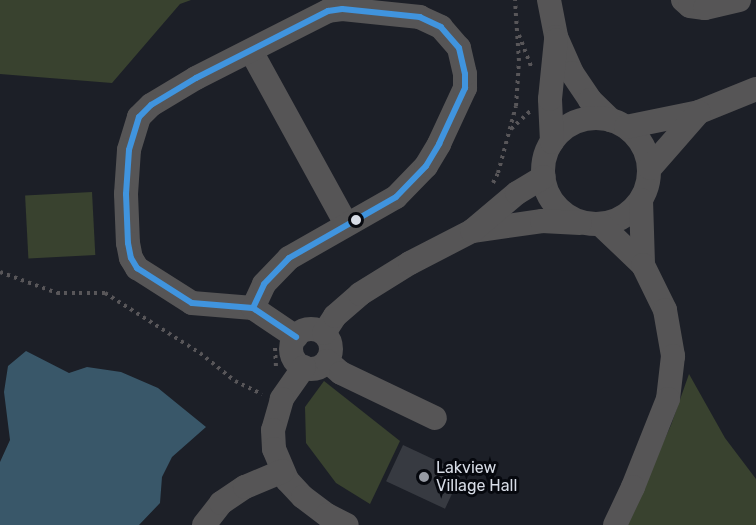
<!DOCTYPE html>
<html>
<head>
<meta charset="utf-8">
<style>
	body { margin:0 }
	#map { position:relative; width:756px; height:525px; overflow:hidden; background:#1c1f27; font-family:Rubik,sans-serif }
	div>[style] { position:absolute }
	[style*='--x'] { left:calc(var(--x)*1px); top:calc(var(--y)*1px); width:calc(var(--w)*1px); rotate:calc(var(--a)*1deg) }
	.green>* { inset:0; background:#39422f; transform-origin:0 0 }
	.water>* { inset:0; background:#395769 }
	.building>* { inset:0; background:#373a41; transform-origin:0 0 }
	.path>* { height:4px; margin-top:-2px; transform-origin:0; background:repeating-linear-gradient(90deg,#585659 0 3px,transparent 0 7.5px) }
	.minor>* { height:24px; margin:-12px; padding:0 12px; transform-origin:12px; border-radius:12px; background:#565556 }
	.minor>.ring { margin:-12px; padding:0; box-sizing:content-box; background:none; border:24px solid #565556; border-radius:50% }
	.bus-1>* { height:6px; margin:-3px; padding:0 3px; transform-origin:3px; border-radius:3px; background:#4094de }
	.dots>* { width:16px; height:16px; translate:-50% -50%; box-sizing:border-box; border:3px solid #06080e; border-radius:50% }
	span { translate:-50% -50%; white-space:nowrap; text-align:center; line-height:1.15; -webkit-text-stroke:6px #06080e; paint-order:stroke }
	.poi-label { font-size:16px; color:#d7dce6 }
	.left { translate:0 -50%; text-align:left }
</style>
</head>
<body>
<div id="map">
	<div class="green">
		<i style="clip-path:polygon(0 0,191px 0,180px 4px,112px 83px,0 74px)"></i>
		<i style="left:92px;top:192px;width:63px;height:67px;rotate:87deg"></i>
		<i style="clip-path:polygon(689px 374px,725px 438px,756px 479px,756px 525px,626px 525px,671px 425px)"></i>
		<i style="clip-path:polygon(324px 381px,400px 441px,370px 504px,336px 483px,306px 443px,305px 407px)"></i>
	</div>
	<div class="water">
		<i style="clip-path:polygon(26px 351px,69px 373px,87px 367px,121px 372px,158px 388px,206px 427px,172px 457px,162px 477px,160px 503px,139px 525px,0 525px,0 462px,10px 440px,4px 392px,8px 366px)"></i>
	</div>
	<div class="building">
		<i style="left:403px;top:445px;width:65px;height:40px;rotate:25deg"></i>
	</div>
	<div class="path">
		<i style="--x:519;--y:35;--w:34;--a:69"></i>
		<i style="--x:511;--y:129;--w:26;--a:-43"></i>
		<i style="--x:493;--y:183;--w:11;--a:-63"></i>
		<i style="--x:498;--y:173;--w:69;--a:-75"></i>
		<i style="--x:516;--y:106;--w:45;--a:-86.2"></i>
		<i style="--x:519;--y:61;--w:61;--a:-93.8"></i>
		<i style="--x:0;--y:272;--w:61;--a:20.2"></i>
		<i style="--x:57;--y:293;--w:48;--a:0"></i>
		<i style="--x:105;--y:293;--w:112;--a:32.3"></i>
		<i style="--x:200;--y:353;--w:45;--a:38.7"></i>
		<i style="--x:235;--y:381;--w:30;--a:26"></i>
		<i style="--x:275;--y:348;--w:20;--a:87"></i>
	</div>
	<div class="minor">
		<i style="--x:549;--y:0;--w:38;--a:79"></i>
		<i style="--x:556;--y:37;--w:39;--a:66"></i>
		<i style="--x:572;--y:73;--w:32;--a:56"></i>
		<i style="--x:590;--y:100;--w:29;--a:44"></i>
		<i style="--x:683;--y:0;--w:9;--a:41"></i>
		<i style="--x:690;--y:6;--w:15;--a:8"></i>
		<i style="--x:705;--y:8;--w:35;--a:-13"></i>
		<i style="--x:251;--y:51;--w:197;--a:61.2"></i>
		<i class="ring" style="left:543px;top:118px;width:82px;height:82px"></i>
		<i style="--x:626;--y:127;--w:75;--a:-11.6"></i>
		<i style="--x:699;--y:112;--w:61;--a:-22"></i>
		<i style="--x:552;--y:142;--w:43;--a:-92.7"></i>
		<i style="--x:550;--y:99;--w:59;--a:-84.2"></i>
		<i style="--x:650;--y:168;--w:74;--a:-48.8"></i>
		<i style="--x:641;--y:200;--w:65;--a:88.2"></i>
		<i style="--x:600;--y:224;--w:59;--a:43.6"></i>
		<i style="--x:643;--y:265;--w:50;--a:63.9"></i>
		<i style="--x:665;--y:310;--w:47;--a:80.1"></i>
		<i style="--x:673;--y:356;--w:43;--a:96.6"></i>
		<i style="--x:668;--y:399;--w:95;--a:111.7"></i>
		<i style="--x:633;--y:487;--w:42;--a:115.3"></i>
		<i style="--x:472;--y:231;--w:71;--a:-8.1"></i>
		<i style="--x:542;--y:221;--w:38;--a:3"></i>
		<i style="--x:253;--y:308;--w:26;--a:-65"></i>
		<i style="--x:264;--y:284;--w:36;--a:-46"></i>
		<i style="--x:289;--y:258;--w:123;--a:-29.7"></i>
		<i style="--x:396;--y:197;--w:43;--a:-45.9"></i>
		<i style="--x:426;--y:166;--w:26;--a:-59"></i>
		<i style="--x:439;--y:144;--w:62;--a:-65.1"></i>
		<i style="--x:465;--y:88;--w:14;--a:-90"></i>
		<i style="--x:465;--y:74;--w:27;--a:-103"></i>
		<i style="--x:459;--y:48;--w:28;--a:-131"></i>
		<i style="--x:441;--y:27;--w:23;--a:-155"></i>
		<i style="--x:420;--y:17;--w:78;--a:-174.1"></i>
		<i style="--x:342;--y:9;--w:14;--a:172"></i>
		<i style="--x:328;--y:11;--w:148;--a:153.1"></i>
		<i style="--x:196;--y:78;--w:52;--a:149"></i>
		<i style="--x:151;--y:105;--w:17;--a:135"></i>
		<i style="--x:139;--y:117;--w:34;--a:107"></i>
		<i style="--x:129;--y:150;--w:44;--a:93.9"></i>
		<i style="--x:126;--y:194;--w:49;--a:87.7"></i>
		<i style="--x:128;--y:243;--w:15;--a:79"></i>
		<i style="--x:131;--y:258;--w:12;--a:59"></i>
		<i style="--x:137;--y:268;--w:65;--a:32.5"></i>
		<i style="--x:192;--y:303;--w:61;--a:4.7"></i>
		<i style="--x:253;--y:308;--w:52;--a:34"></i>
		<i class="ring" style="left:291px;top:329px;width:16px;height:16px"></i>
		<i style="--x:324;--y:333;--w:20;--a:-57"></i>
		<i style="--x:335;--y:316;--w:33;--a:-41"></i>
		<i style="--x:360;--y:294;--w:59;--a:-31.8"></i>
		<i style="--x:410;--y:263;--w:70;--a:-27.3"></i>
		<i style="--x:472;--y:231;--w:59;--a:-40.2"></i>
		<i style="--x:517;--y:193;--w:31;--a:-31"></i>
		<i style="--x:327;--y:361;--w:18;--a:41"></i>
		<i style="--x:341;--y:373;--w:104;--a:25.6"></i>
		<i style="--x:304;--y:367;--w:39;--a:125"></i>
		<i style="--x:282;--y:399;--w:32;--a:106"></i>
		<i style="--x:273;--y:430;--w:19;--a:87"></i>
		<i style="--x:274;--y:449;--w:34;--a:67"></i>
		<i style="--x:287;--y:480;--w:23;--a:47"></i>
		<i style="--x:303;--y:497;--w:30;--a:37"></i>
		<i style="--x:327;--y:515;--w:22;--a:27"></i>
		<i style="--x:204;--y:525;--w:28;--a:-52"></i>
		<i style="--x:221;--y:503;--w:29;--a:-34"></i>
		<i style="--x:245;--y:487;--w:41;--a:-22.8"></i>
	</div>
	<div class="bus-1">
		<i style="--x:253;--y:308;--w:26;--a:-65"></i>
		<i style="--x:264;--y:284;--w:36;--a:-46"></i>
		<i style="--x:289;--y:258;--w:123;--a:-29.7"></i>
		<i style="--x:396;--y:197;--w:43;--a:-45.9"></i>
		<i style="--x:426;--y:166;--w:26;--a:-59"></i>
		<i style="--x:439;--y:144;--w:62;--a:-65.1"></i>
		<i style="--x:465;--y:88;--w:14;--a:-90"></i>
		<i style="--x:465;--y:74;--w:27;--a:-103"></i>
		<i style="--x:459;--y:48;--w:28;--a:-131"></i>
		<i style="--x:441;--y:27;--w:23;--a:-155"></i>
		<i style="--x:420;--y:17;--w:78;--a:-174.1"></i>
		<i style="--x:342;--y:9;--w:14;--a:172"></i>
		<i style="--x:328;--y:11;--w:148;--a:153.1"></i>
		<i style="--x:196;--y:78;--w:52;--a:149"></i>
		<i style="--x:151;--y:105;--w:17;--a:135"></i>
		<i style="--x:139;--y:117;--w:34;--a:107"></i>
		<i style="--x:129;--y:150;--w:44;--a:93.9"></i>
		<i style="--x:126;--y:194;--w:49;--a:87.7"></i>
		<i style="--x:128;--y:243;--w:15;--a:79"></i>
		<i style="--x:131;--y:258;--w:12;--a:59"></i>
		<i style="--x:137;--y:268;--w:65;--a:32.5"></i>
		<i style="--x:192;--y:303;--w:61;--a:4.7"></i>
		<i style="--x:253;--y:308;--w:52;--a:34"></i>
	</div>
	<div class="dots">
		<i style="left:356px;top:220px;background:#d7dce6"></i>
		<i style="left:424px;top:477px;background:#969aa3"></i>
	</div>
	<div class="poi-label">
		<span class="left" style="left:436px;top:477px">Lakview<br>Village Hall</span>
	</div>
</div>
</body>
</html>
